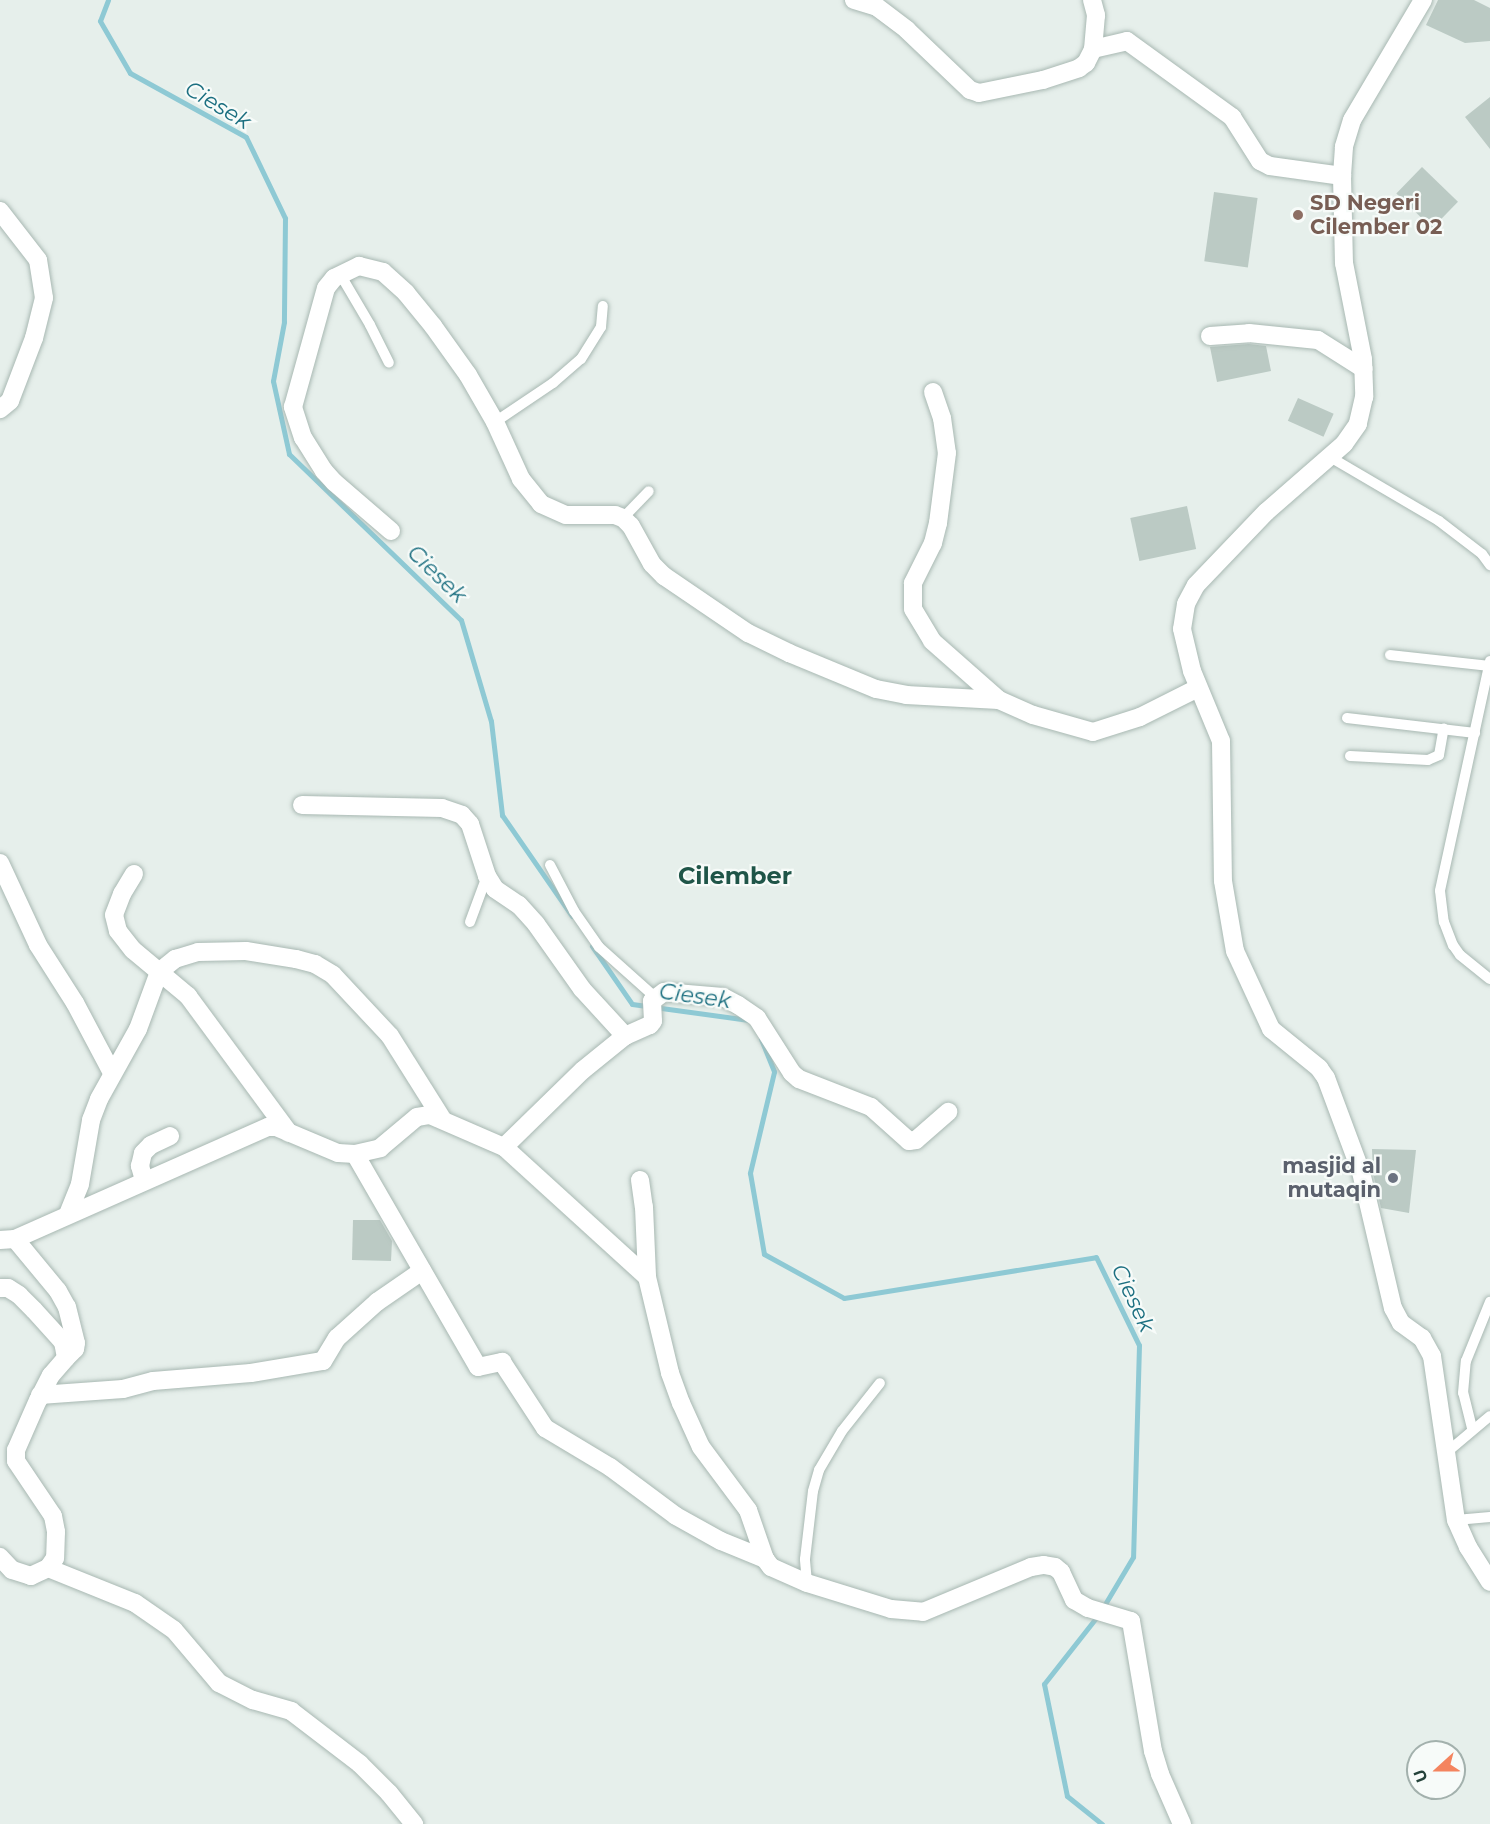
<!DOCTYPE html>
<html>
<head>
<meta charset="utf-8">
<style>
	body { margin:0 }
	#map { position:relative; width:1490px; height:1824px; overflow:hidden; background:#e6efeb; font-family:Montserrat,sans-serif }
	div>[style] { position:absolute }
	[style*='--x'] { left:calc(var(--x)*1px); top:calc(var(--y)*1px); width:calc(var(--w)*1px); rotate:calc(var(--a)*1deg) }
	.stream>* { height:5px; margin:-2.5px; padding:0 2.5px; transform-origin:2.5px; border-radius:2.5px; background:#8ec9d4 }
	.building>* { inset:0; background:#bbcac4; transform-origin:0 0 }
	.roads { filter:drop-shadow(0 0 2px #a8b8b2) drop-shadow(0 0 2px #a8b8b2) }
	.lane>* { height:10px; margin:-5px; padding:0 5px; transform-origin:5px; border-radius:5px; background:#fff }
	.street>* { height:18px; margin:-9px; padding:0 9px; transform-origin:9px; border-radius:9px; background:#fff }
	.secondary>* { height:18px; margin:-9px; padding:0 9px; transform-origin:9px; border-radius:9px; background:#fff }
	.dots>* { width:16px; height:16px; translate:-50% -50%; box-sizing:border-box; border:3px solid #f7fbf9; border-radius:50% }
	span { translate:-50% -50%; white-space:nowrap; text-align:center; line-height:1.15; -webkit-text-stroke:4.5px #f7fbf9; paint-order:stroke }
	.education-label { font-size:21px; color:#785e54; font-weight:700 }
	.left { translate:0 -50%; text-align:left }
	.worship-label { font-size:21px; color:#5b616d; font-weight:700 }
	.right { translate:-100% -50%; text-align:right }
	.water-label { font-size:22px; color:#1c6f80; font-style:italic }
	.quarter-label { font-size:24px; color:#1f5548; font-weight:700 }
	.north { position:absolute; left:1406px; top:1740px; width:60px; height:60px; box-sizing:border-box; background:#f7fbf9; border:2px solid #a3b1ad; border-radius:50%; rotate:249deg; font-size:16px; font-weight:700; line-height:24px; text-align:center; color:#24423a }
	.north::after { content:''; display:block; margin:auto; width:21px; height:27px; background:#f4845f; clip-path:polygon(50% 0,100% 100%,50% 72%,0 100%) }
</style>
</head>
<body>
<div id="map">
	<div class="stream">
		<i style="--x:108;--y:0;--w:22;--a:111"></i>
		<i style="--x:100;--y:21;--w:60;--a:60"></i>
		<i style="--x:130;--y:73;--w:132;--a:28.9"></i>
		<i style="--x:246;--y:137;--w:90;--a:64.3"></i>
		<i style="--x:285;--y:218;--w:104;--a:90.6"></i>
		<i style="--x:284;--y:322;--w:60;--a:100.6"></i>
		<i style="--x:273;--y:381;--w:75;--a:77.6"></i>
		<i style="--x:289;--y:454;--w:239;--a:44"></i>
		<i style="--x:461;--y:620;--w:105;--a:73.5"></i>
		<i style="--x:491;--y:721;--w:95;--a:83.3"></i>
		<i style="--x:502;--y:815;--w:123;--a:55.3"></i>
		<i style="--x:592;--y:946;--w:70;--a:55.4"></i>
		<i style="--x:632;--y:1004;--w:118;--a:7.8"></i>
		<i style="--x:761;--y:1039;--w:35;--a:68"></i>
		<i style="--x:774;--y:1072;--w:104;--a:103.4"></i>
		<i style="--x:750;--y:1173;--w:82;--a:80.2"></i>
		<i style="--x:764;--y:1254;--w:91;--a:28.8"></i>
		<i style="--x:844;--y:1298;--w:255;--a:-9.2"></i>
		<i style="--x:1096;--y:1257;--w:98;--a:64"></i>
		<i style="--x:1139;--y:1345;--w:212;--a:91.6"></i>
		<i style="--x:1133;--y:1557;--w:66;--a:120.8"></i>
		<i style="--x:1099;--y:1614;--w:89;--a:128.2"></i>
		<i style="--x:1044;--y:1684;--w:114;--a:78.4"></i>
		<i style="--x:1067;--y:1796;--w:45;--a:38.7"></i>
	</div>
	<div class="building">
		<i style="clip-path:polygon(1438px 0,1474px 0,1490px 8px,1490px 41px,1465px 43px,1426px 25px)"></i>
		<i style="clip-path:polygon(1490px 97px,1490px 149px,1465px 117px)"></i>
		<i style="left:1422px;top:167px;width:50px;height:37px;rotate:44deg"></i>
		<i style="left:1214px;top:192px;width:44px;height:70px;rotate:8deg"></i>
		<i style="clip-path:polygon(1249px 344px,1266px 346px,1271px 371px,1217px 382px,1210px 347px)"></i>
		<i style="left:1298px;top:398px;width:39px;height:25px;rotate:24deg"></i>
		<i style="left:1187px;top:506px;width:44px;height:58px;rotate:78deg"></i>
		<i style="clip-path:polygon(1372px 1149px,1416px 1150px,1409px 1213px,1381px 1208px,1373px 1173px)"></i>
		<i style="clip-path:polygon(353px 1220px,380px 1220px,392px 1241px,391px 1261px,352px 1260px)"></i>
	</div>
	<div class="roads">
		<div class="lane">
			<i style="--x:340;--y:274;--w:59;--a:59.5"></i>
			<i style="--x:370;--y:325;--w:42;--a:63.4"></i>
			<i style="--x:495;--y:422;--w:70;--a:-33.9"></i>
			<i style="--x:553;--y:383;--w:37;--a:-41"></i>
			<i style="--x:581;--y:359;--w:38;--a:-58"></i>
			<i style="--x:601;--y:327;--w:21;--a:-85"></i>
			<i style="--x:1330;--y:457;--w:126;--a:30.4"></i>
			<i style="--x:1439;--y:521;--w:54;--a:37.5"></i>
			<i style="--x:1482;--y:554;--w:14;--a:54"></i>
			<i style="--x:623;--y:518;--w:37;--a:-46"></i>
			<i style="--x:1390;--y:655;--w:100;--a:6.3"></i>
			<i style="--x:1490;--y:661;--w:235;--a:102.3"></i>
			<i style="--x:1440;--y:891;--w:31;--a:83"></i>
			<i style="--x:1444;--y:922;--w:25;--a:69"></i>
			<i style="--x:1453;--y:945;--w:12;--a:55"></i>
			<i style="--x:1460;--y:955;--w:38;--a:39"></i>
			<i style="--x:1347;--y:718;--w:129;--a:6.7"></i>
			<i style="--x:1350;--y:756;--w:78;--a:2.9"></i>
			<i style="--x:1428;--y:760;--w:12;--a:-24"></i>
			<i style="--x:1439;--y:755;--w:27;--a:-80"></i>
			<i style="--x:550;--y:865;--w:52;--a:62.4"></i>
			<i style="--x:574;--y:911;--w:44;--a:55.2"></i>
			<i style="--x:599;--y:947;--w:75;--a:41.8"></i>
			<i style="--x:470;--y:922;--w:49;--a:-69.7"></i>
			<i style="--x:1472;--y:1428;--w:36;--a:-104"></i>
			<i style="--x:1463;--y:1393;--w:32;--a:-85"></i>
			<i style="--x:1466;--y:1361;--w:64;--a:-67.9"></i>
			<i style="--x:1446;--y:1453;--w:57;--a:-40.1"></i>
			<i style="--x:1456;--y:1520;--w:34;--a:-5"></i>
			<i style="--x:807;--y:1583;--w:24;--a:-95"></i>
			<i style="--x:805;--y:1559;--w:68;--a:-83.3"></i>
			<i style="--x:813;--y:1491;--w:22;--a:-74"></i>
			<i style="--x:819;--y:1470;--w:45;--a:-59.5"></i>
			<i style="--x:842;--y:1431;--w:61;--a:-51.6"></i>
		</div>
		<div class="street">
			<i style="--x:854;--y:0;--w:24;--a:17"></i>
			<i style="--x:877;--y:7;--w:38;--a:37"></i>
			<i style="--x:907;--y:30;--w:87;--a:43.6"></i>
			<i style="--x:970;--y:90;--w:9;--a:18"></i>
			<i style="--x:979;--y:93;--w:65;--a:-11.5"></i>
			<i style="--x:1043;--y:80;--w:38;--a:-18"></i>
			<i style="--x:1079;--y:68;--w:9;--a:-36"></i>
			<i style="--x:1086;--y:63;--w:16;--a:-63"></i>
			<i style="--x:1093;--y:49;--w:35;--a:-13"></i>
			<i style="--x:1127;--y:41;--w:130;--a:35.9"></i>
			<i style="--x:1232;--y:117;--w:52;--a:57.5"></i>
			<i style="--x:1260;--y:161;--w:11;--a:27"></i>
			<i style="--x:1270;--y:166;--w:73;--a:7.9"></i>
			<i style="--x:1092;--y:0;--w:16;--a:75"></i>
			<i style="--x:1096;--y:15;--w:34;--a:95"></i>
			<i style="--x:0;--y:211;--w:62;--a:52.2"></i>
			<i style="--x:38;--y:260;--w:38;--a:81"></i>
			<i style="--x:44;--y:298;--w:41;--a:104"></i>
			<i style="--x:34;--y:338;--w:67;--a:110.9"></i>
			<i style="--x:10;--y:401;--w:13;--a:141"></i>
			<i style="--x:1210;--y:336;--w:39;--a:-4"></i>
			<i style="--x:1249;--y:333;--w:69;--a:5.8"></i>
			<i style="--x:1318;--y:340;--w:54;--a:32.2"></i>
			<i style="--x:933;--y:392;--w:28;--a:71"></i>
			<i style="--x:942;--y:418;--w:35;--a:82"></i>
			<i style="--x:947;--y:453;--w:71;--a:97.3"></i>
			<i style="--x:938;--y:523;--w:21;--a:104"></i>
			<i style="--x:933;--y:543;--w:45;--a:116.6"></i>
			<i style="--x:913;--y:583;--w:26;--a:90"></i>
			<i style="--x:913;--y:609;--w:37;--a:59"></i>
			<i style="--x:932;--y:641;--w:89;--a:41.4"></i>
			<i style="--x:391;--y:531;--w:75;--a:-139.3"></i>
			<i style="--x:334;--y:482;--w:15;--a:-132"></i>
			<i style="--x:324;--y:471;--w:39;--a:-122"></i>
			<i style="--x:303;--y:438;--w:33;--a:-108"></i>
			<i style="--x:293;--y:407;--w:123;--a:-74.5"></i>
			<i style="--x:326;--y:288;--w:13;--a:-51"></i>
			<i style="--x:334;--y:278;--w:28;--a:-26"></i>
			<i style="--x:359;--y:266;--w:25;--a:14"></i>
			<i style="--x:383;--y:272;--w:31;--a:42"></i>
			<i style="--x:406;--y:293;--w:43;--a:50.7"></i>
			<i style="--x:433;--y:326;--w:60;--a:54.5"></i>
			<i style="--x:468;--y:375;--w:54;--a:60.1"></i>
			<i style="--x:495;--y:422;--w:63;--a:65.5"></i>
			<i style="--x:521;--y:479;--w:32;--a:51"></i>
			<i style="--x:541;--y:504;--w:27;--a:24"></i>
			<i style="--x:566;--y:515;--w:49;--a:0"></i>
			<i style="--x:615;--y:515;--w:9;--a:21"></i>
			<i style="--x:623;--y:518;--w:11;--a:45"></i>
			<i style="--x:631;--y:526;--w:43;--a:61.1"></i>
			<i style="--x:652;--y:564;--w:17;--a:45"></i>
			<i style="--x:664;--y:576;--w:102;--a:34.2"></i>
			<i style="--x:748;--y:633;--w:46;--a:26"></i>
			<i style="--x:789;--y:653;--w:94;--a:22.5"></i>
			<i style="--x:876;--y:689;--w:31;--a:11"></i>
			<i style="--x:906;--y:695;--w:93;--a:3.1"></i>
			<i style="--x:999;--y:700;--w:37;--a:24"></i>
			<i style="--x:1033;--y:715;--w:62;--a:15.8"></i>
			<i style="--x:1093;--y:732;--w:49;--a:-17.7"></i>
			<i style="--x:1140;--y:717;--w:65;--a:-26.6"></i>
			<i style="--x:302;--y:805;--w:140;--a:1.2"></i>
			<i style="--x:442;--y:808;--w:21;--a:19"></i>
			<i style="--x:462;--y:815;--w:12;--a:48"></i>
			<i style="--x:470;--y:824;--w:55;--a:71.9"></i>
			<i style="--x:487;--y:876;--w:15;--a:58"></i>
			<i style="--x:495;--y:889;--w:29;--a:34"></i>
			<i style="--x:519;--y:905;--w:25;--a:48"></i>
			<i style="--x:536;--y:924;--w:80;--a:54.7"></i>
			<i style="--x:582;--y:989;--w:64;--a:47.5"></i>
			<i style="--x:0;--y:863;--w:90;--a:65.1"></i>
			<i style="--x:38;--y:945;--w:69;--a:57.5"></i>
			<i style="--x:75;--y:1003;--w:79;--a:62.1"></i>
			<i style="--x:134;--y:874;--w:23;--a:121"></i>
			<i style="--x:122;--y:894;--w:22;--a:111"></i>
			<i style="--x:114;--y:915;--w:16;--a:76"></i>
			<i style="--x:118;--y:931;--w:24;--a:52"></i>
			<i style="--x:133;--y:950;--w:72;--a:39.9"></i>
			<i style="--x:188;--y:996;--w:170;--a:53.6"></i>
			<i style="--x:504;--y:1147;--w:110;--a:-44.3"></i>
			<i style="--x:583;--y:1070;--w:54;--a:-39"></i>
			<i style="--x:625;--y:1036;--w:27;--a:-24"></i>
			<i style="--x:650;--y:1025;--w:5;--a:-53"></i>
			<i style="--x:653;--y:1021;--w:20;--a:-93"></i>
			<i style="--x:652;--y:1001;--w:15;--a:-37"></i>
			<i style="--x:664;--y:992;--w:59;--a:4.8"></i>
			<i style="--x:723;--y:997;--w:17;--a:28"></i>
			<i style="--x:738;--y:1005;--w:23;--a:34"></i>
			<i style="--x:757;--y:1018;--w:65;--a:57.5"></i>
			<i style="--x:792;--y:1073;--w:9;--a:41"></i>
			<i style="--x:799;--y:1079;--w:77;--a:21.3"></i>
			<i style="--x:871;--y:1107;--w:51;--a:41.8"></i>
			<i style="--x:909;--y:1141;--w:7;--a:-8"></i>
			<i style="--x:916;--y:1140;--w:43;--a:-41.2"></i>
			<i style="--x:355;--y:1154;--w:246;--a:60"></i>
			<i style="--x:478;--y:1367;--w:25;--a:-12"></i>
			<i style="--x:502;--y:1362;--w:79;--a:56.9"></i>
			<i style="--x:545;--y:1428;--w:76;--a:31"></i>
			<i style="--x:610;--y:1467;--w:82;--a:36.6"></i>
			<i style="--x:676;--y:1516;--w:51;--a:29.1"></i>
			<i style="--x:721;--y:1541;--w:48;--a:22.2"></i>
			<i style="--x:144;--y:1180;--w:15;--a:-106"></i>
			<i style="--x:140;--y:1166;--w:13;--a:-77"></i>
			<i style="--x:143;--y:1153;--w:11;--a:-45"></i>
			<i style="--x:151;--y:1145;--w:21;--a:-25"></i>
			<i style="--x:640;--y:1180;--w:27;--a:82"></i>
			<i style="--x:644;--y:1207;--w:70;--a:87.5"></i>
			<i style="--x:68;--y:1214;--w:32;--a:-68"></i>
			<i style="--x:80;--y:1184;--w:65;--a:-80.2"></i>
			<i style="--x:91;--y:1120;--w:22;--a:-69"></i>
			<i style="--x:99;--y:1099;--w:80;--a:-60.9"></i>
			<i style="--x:138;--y:1029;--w:61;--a:-69.8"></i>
			<i style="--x:159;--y:972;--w:21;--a:-39"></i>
			<i style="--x:175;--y:959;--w:24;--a:-17"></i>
			<i style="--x:198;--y:952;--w:48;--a:-1.2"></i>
			<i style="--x:246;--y:951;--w:51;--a:9.1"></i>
			<i style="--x:296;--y:959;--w:20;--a:15"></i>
			<i style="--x:315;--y:964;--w:21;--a:31"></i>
			<i style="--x:333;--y:975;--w:83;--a:46.9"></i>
			<i style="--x:390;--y:1036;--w:96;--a:57.8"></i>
			<i style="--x:15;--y:1239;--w:67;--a:50.4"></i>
			<i style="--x:58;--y:1291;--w:18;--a:61"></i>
			<i style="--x:67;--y:1307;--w:37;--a:76"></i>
			<i style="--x:76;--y:1343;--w:6;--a:99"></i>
			<i style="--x:75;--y:1349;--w:13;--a:135"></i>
			<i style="--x:0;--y:1240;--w:15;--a:-4"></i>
			<i style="--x:15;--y:1239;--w:277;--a:-23.9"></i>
			<i style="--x:268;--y:1127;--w:8;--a:0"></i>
			<i style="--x:276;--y:1127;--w:67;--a:22.8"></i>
			<i style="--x:338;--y:1153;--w:17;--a:3"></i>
			<i style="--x:355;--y:1154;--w:26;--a:-13"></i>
			<i style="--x:380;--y:1148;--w:48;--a:-40"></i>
			<i style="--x:417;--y:1117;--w:13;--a:-9"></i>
			<i style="--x:430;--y:1115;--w:81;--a:23.4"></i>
			<i style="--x:504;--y:1147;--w:193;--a:42.3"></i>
			<i style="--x:647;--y:1277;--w:99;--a:76.5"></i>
			<i style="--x:670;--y:1373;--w:32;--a:70"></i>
			<i style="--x:681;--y:1403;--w:48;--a:65.6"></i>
			<i style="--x:701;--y:1447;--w:79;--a:53.3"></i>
			<i style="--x:748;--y:1510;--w:52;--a:70.9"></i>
			<i style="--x:765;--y:1559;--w:10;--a:53"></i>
			<i style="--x:771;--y:1567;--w:39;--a:24"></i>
			<i style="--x:807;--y:1583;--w:88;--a:17.2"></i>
			<i style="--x:891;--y:1609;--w:32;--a:5"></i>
			<i style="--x:923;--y:1612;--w:117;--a:-22.6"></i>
			<i style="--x:1031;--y:1567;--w:13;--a:-9"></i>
			<i style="--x:1044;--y:1565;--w:11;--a:10"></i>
			<i style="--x:1055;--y:1567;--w:8;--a:40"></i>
			<i style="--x:1061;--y:1572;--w:31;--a:65"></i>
			<i style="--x:1074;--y:1600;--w:16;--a:30"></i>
			<i style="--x:1088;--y:1608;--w:45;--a:16.8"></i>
			<i style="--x:1131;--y:1621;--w:132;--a:80.4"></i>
			<i style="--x:1153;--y:1751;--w:24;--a:73"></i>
			<i style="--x:1160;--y:1774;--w:55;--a:66.3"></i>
			<i style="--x:0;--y:1288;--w:8;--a:0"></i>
			<i style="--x:8;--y:1288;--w:13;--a:32"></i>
			<i style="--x:19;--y:1295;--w:21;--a:45"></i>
			<i style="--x:34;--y:1310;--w:43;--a:47.8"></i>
			<i style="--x:63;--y:1342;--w:16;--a:79"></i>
			<i style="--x:66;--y:1358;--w:23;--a:131"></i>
			<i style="--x:51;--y:1375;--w:28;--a:117"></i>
			<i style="--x:38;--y:1400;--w:55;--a:113.7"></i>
			<i style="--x:16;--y:1450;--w:11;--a:90"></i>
			<i style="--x:16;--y:1461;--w:66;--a:56.1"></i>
			<i style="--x:53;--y:1516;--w:16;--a:79"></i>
			<i style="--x:56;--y:1532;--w:26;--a:92"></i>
			<i style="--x:55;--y:1558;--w:12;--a:125"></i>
			<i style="--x:48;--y:1568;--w:19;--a:155"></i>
			<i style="--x:31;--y:1576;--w:20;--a:-162"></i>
			<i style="--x:12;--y:1570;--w:18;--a:-133"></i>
			<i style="--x:40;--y:1395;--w:83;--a:-4.1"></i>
			<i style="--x:123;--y:1389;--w:31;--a:-15"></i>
			<i style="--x:153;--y:1381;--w:98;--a:-4.7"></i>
			<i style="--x:251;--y:1373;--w:73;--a:-9.5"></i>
			<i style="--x:323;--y:1361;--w:27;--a:-59"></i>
			<i style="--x:337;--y:1338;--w:54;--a:-42"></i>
			<i style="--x:377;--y:1302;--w:55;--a:-34.6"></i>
			<i style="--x:48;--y:1568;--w:94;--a:21.9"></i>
			<i style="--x:135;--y:1603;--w:47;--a:34.7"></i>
			<i style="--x:174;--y:1630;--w:70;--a:49.7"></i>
			<i style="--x:219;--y:1683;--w:38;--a:27"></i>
			<i style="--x:253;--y:1700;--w:40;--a:16"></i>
			<i style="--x:291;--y:1711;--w:87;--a:37.5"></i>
			<i style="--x:360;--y:1764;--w:41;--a:45"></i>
			<i style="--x:389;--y:1793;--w:40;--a:51"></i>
		</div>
		<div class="secondary">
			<i style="--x:1423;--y:0;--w:139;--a:120.6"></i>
			<i style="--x:1352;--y:120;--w:28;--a:107"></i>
			<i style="--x:1344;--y:147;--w:29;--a:94"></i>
			<i style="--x:1342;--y:176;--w:87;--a:88.7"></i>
			<i style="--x:1344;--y:263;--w:98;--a:78.8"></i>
			<i style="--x:1363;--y:359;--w:38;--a:88"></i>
			<i style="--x:1364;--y:397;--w:28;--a:103"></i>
			<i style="--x:1358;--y:424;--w:24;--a:125"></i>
			<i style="--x:1344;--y:444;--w:103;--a:138.9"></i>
			<i style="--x:1266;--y:512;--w:101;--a:133.8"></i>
			<i style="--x:1196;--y:585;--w:21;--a:118"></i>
			<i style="--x:1186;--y:604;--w:25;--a:99"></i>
			<i style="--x:1182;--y:629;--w:43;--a:76.6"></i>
			<i style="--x:1192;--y:671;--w:76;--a:67.5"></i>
			<i style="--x:1221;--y:741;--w:140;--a:89.2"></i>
			<i style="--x:1223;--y:881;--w:71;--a:80.3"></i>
			<i style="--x:1235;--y:951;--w:86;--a:65.2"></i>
			<i style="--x:1271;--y:1029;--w:62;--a:39.1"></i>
			<i style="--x:1319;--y:1068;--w:12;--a:55"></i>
			<i style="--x:1326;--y:1078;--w:100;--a:69.6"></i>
			<i style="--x:1361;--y:1172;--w:140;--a:76.8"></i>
			<i style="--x:1393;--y:1308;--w:17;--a:62"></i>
			<i style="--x:1401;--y:1323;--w:26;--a:36"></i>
			<i style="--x:1422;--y:1338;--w:21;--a:61"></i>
			<i style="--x:1432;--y:1356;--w:166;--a:81.7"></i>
			<i style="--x:1456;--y:1520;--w:30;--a:66"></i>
			<i style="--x:1468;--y:1547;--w:41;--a:57.8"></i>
		</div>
	</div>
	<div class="dots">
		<i style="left:1298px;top:215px;background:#8d6e63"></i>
		<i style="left:1393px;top:1178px;background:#6b7280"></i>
	</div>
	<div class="education-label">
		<span class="left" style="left:1310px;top:215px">SD Negeri<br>Cilember 02</span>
	</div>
	<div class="worship-label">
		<span class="right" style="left:1381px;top:1178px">masjid al<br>mutaqin</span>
	</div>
	<div class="water-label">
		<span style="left:218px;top:105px;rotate:31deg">Ciesek</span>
		<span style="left:437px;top:574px;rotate:44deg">Ciesek</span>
		<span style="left:695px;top:996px;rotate:8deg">Ciesek</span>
		<span style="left:1133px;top:1298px;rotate:65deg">Ciesek</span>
	</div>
	<div class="quarter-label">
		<span style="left:735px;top:876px">Cilember</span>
	</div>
	<div class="north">U</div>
</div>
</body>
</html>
